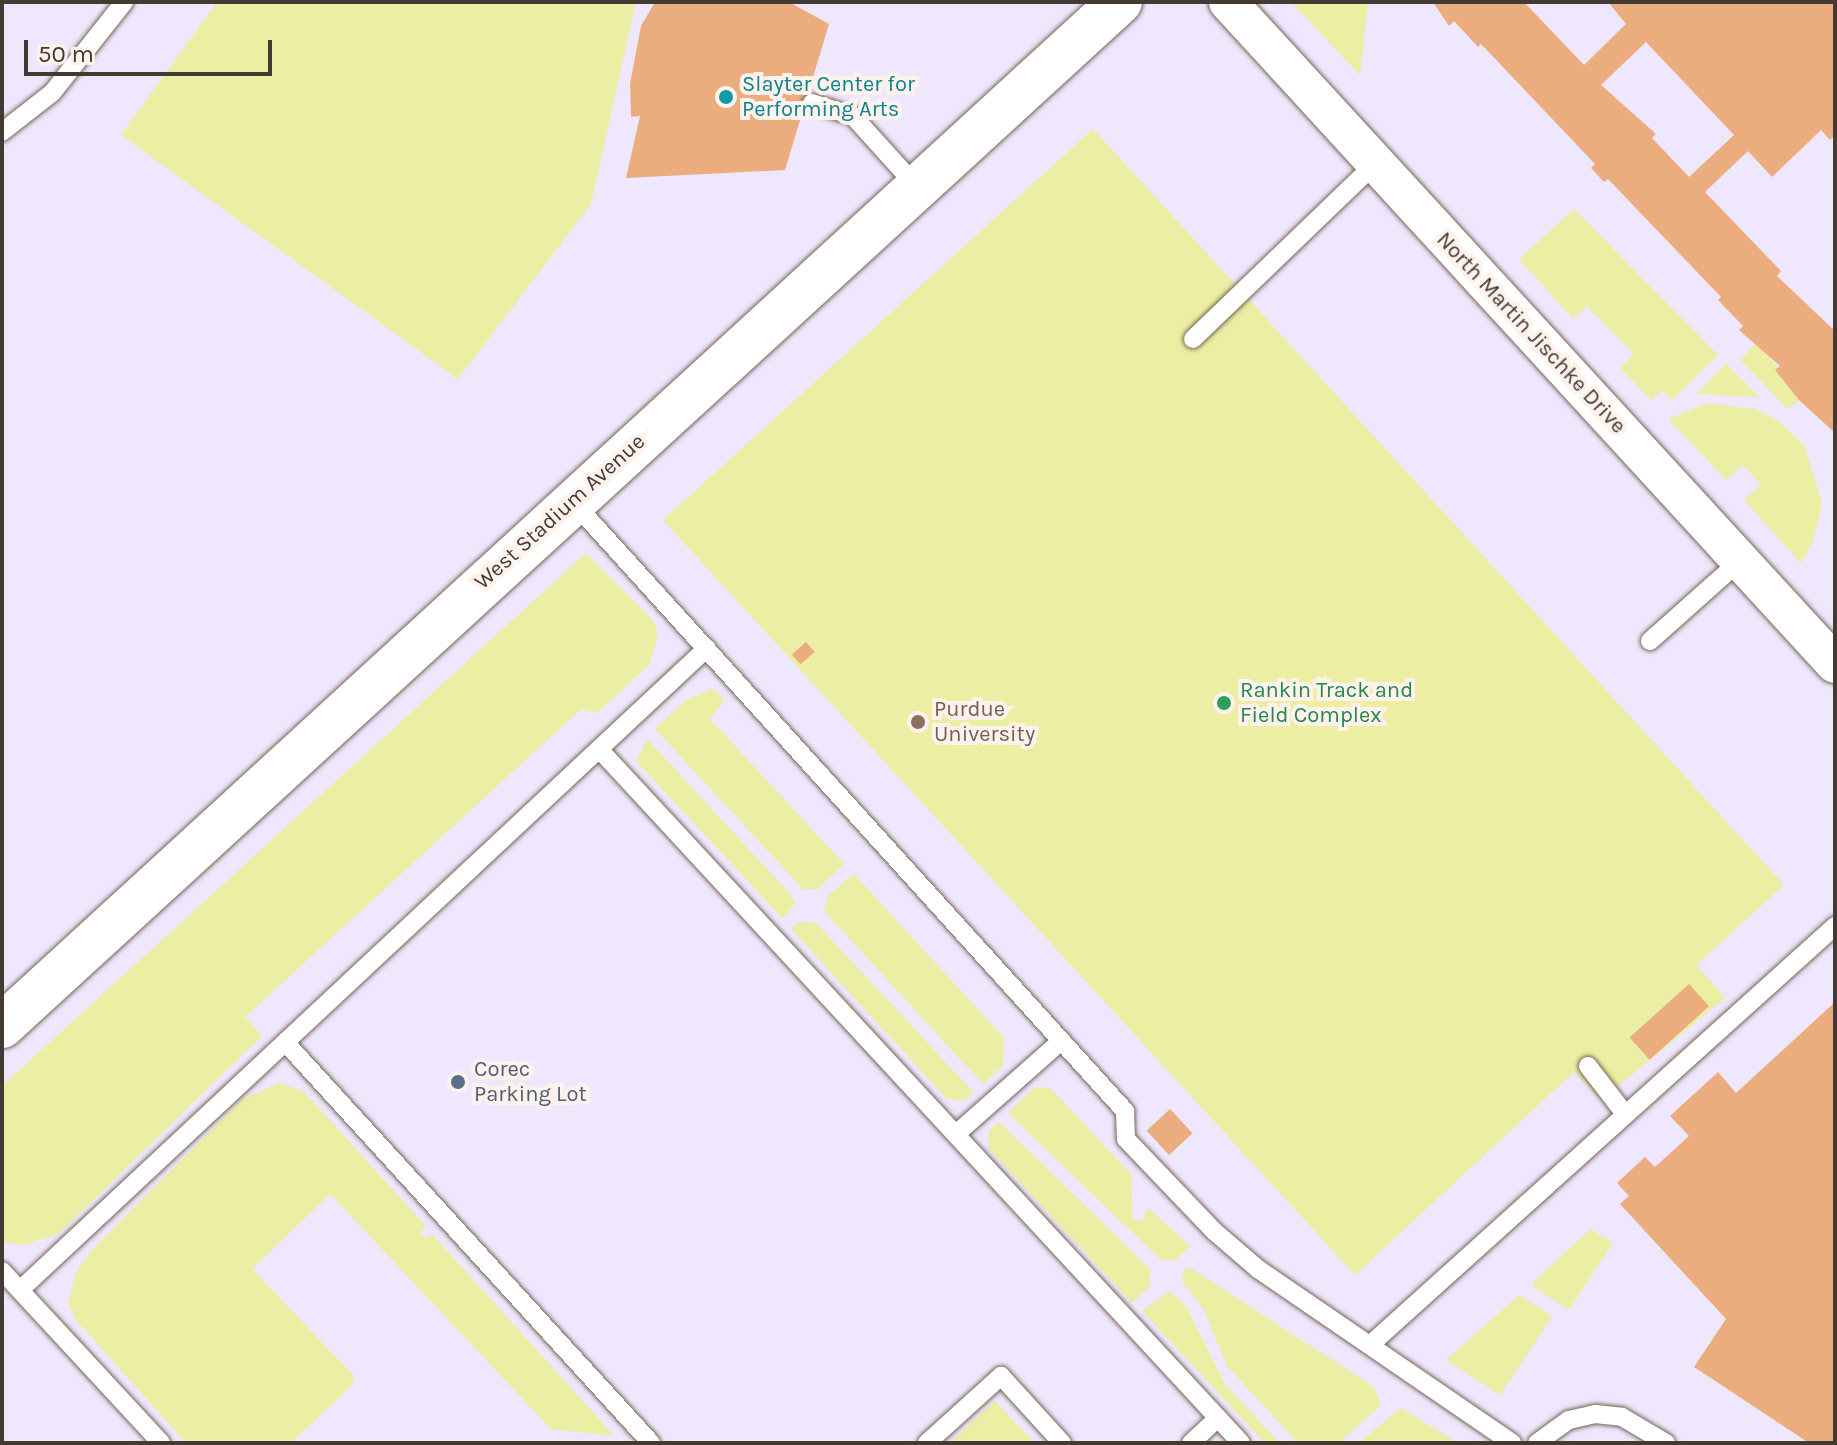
<!DOCTYPE html>
<html>
<head>
<meta charset="utf-8">
<style>
	body { margin:0 }
	#map { position:relative; width:1837px; height:1445px; overflow:hidden; background:#fdf3ec; font-family:Karla,sans-serif }
	div>[style] { position:absolute }
	[style*='--x'] { left:calc(var(--x)*1px); top:calc(var(--y)*1px); width:calc(var(--w)*1px); rotate:calc(var(--a)*1deg) }
	.education>* { inset:0; background:#eee7fd; transform-origin:0 0 }
	.green>* { inset:0; background:#ebeea3 }
	.building>* { inset:0; background:#ebad7e; transform-origin:0 0 }
	.roads { filter:drop-shadow(0 0 2px #796455) drop-shadow(0 0 2px #796455) }
	.lane>* { height:18px; margin:-9px; padding:0 9px; transform-origin:9px; border-radius:9px; background:#fff }
	.street>* { height:38px; margin:-19px; padding:0 19px; transform-origin:19px; border-radius:19px; background:#fff }
	.secondary>* { height:44px; margin:-22px; padding:0 22px; transform-origin:22px; border-radius:22px; background:#fff }
	.dots>* { width:22px; height:22px; translate:-50% -50%; box-sizing:border-box; border:4px solid #fdf3ec; border-radius:50% }
	span { translate:-50% -50%; white-space:nowrap; text-align:center; line-height:1.15; -webkit-text-stroke:8px #fdf3ec; paint-order:stroke }
	.culture-label { font-size:22px; color:#0d838f }
	.left { translate:0 -50%; text-align:left }
	.street-label { font-size:22px; color:#433a33 }
	.leisure-label { font-size:22px; color:#27864d }
	.education-label { font-size:22px; color:#785e54 }
	.service-label { font-size:22px; color:#4e5e75 }
	.frame { position:absolute; inset:0; border:4px solid #433a33; pointer-events:none }
	.scale { position:absolute; left:24px; top:40px; width:248px; height:36px; box-sizing:border-box; border:4px solid #433a33; border-top:0; padding-left:10px; font-size:24px; line-height:28px; white-space:nowrap; color:#433a33; -webkit-text-stroke:6px #fdf3ec; paint-order:stroke }
</style>
</head>
<body>
<div id="map">
	<div class="education">
		<i style="left:2px;top:2px;width:1833px;height:1441px"></i>
	</div>
	<div class="green">
		<i style="clip-path:polygon(217px 2px,636px 2px,591px 204px,458px 379px,121px 135px)"></i>
		<i style="clip-path:polygon(1291px 2px,1368px 2px,1360px 75px)"></i>
		<i style="clip-path:polygon(1093px 129px,1784px 885px,1696px 965px,1725px 998px,1601px 1100px,1574px 1072px,1355px 1275px,663px 520px)"></i>
		<i style="clip-path:polygon(1574px 209px,1718px 355px,1672px 400px,1662px 391px,1651px 400px,1620px 368px,1634px 354px,1587px 306px,1573px 319px,1519px 259px)"></i>
		<i style="clip-path:polygon(1757px 342px,1802px 398px,1788px 409px,1740px 360px)"></i>
		<i style="clip-path:polygon(1726px 364px,1759px 397px,1696px 394px)"></i>
		<i style="clip-path:polygon(1707px 403px,1754px 409px,1776px 419px,1804px 445px,1822px 503px,1813px 541px,1801px 563px,1744px 500px,1761px 485px,1743px 465px,1726px 480px,1668px 419px)"></i>
		<i style="clip-path:polygon(586px 553px,653px 620px,658px 636px,649px 665px,597px 713px,581px 709px,245px 1017px,262px 1036px,58px 1234px,23px 1245px,2px 1241px,2px 1086px)"></i>
		<i style="clip-path:polygon(714px 688px,724px 701px,710px 719px,844px 864px,818px 889px,803px 889px,655px 729px,686px 700px)"></i>
		<i style="clip-path:polygon(647px 739px,791px 895px,795px 903px,783px 919px,636px 761px)"></i>
		<i style="clip-path:polygon(854px 874px,1004px 1038px,1003px 1066px,983px 1084px,824px 911px,828px 896px)"></i>
		<i style="clip-path:polygon(800px 922px,816px 923px,974px 1093px,963px 1101px,947px 1099px,791px 929px)"></i>
		<i style="clip-path:polygon(280px 1083px,304px 1092px,426px 1226px,420px 1233px,427px 1239px,432px 1234px,614px 1436px,551px 1429px,330px 1194px,252px 1269px,354px 1376px,351px 1386px,291px 1443px,186px 1443px,76px 1320px,68px 1304px,75px 1275px,89px 1253px,242px 1099px)"></i>
		<i style="clip-path:polygon(1035px 1087px,1050px 1088px,1131px 1174px,1133px 1219px,1143px 1221px,1147px 1207px,1190px 1246px,1176px 1260px,1161px 1260px,1008px 1113px)"></i>
		<i style="clip-path:polygon(999px 1122px,1150px 1269px,1150px 1286px,1132px 1303px,988px 1148px,989px 1130px)"></i>
		<i style="clip-path:polygon(1590px 1229px,1613px 1243px,1569px 1310px,1531px 1285px)"></i>
		<i style="clip-path:polygon(1189px 1267px,1374px 1387px,1381px 1405px,1339px 1443px,1298px 1443px,1227px 1366px,1203px 1308px,1183px 1283px,1182px 1273px)"></i>
		<i style="clip-path:polygon(1170px 1291px,1186px 1306px,1225px 1384px,1280px 1443px,1265px 1443px,1142px 1311px)"></i>
		<i style="clip-path:polygon(1519px 1295px,1552px 1316px,1500px 1395px,1446px 1360px)"></i>
		<i style="clip-path:polygon(995px 1401px,1035px 1443px,949px 1443px)"></i>
		<i style="clip-path:polygon(1401px 1408px,1453px 1440px,1455px 1443px,1359px 1443px)"></i>
	</div>
	<div class="building">
		<i style="clip-path:polygon(655px 2px,789px 2px,829px 24px,785px 170px,626px 178px,640px 116px,631px 117px,630px 84px,641px 26px)"></i>
		<i style="clip-path:polygon(evenodd,1433px 2px,1524px 2px,1584px 65px,1626px 24px,1608px 2px,1835px 2px,1835px 135px,1830px 140px,1821px 130px,1772px 177px,1748px 151px,1705px 192px,1781px 271px,1777px 276px,1835px 331px,1835px 433px,1799px 400px,1775px 370px,1780px 366px,1739px 330px,1743px 326px,1718px 300px,1721px 297px,1608px 179px,1604px 182px,1591px 168px,1595px 164px,1481px 44px,1478px 47px,1454px 21px,1449px 26px,1433px 2px,1646px 42px,1734px 135px,1689px 177px,1652px 138px,1656px 134px,1601px 85px,1646px 42px)"></i>
		<i style="left:806px;top:642px;width:13px;height:19px;rotate:48deg"></i>
		<i style="left:1689px;top:984px;width:30px;height:80px;rotate:48deg"></i>
		<i style="clip-path:polygon(1835px 1002px,1835px 1443px,1809px 1443px,1694px 1367px,1726px 1319px,1620px 1204px,1629px 1196px,1617px 1183px,1645px 1157px,1655px 1167px,1689px 1136px,1670px 1116px,1718px 1072px,1736px 1093px)"></i>
		<i style="left:1170px;top:1109px;width:33px;height:32px;rotate:47deg"></i>
	</div>
	<div class="roads">
		<div class="lane">
			<i style="--x:812;--y:103;--w:43;--a:17.6"></i>
			<i style="--x:853;--y:116;--w:96;--a:48"></i>
			<i style="--x:2;--y:132;--w:63;--a:-38"></i>
			<i style="--x:52;--y:93;--w:116;--a:-51.6"></i>
			<i style="--x:1193;--y:339;--w:252;--a:-43.9"></i>
			<i style="--x:574;--y:503;--w:821;--a:47.82"></i>
			<i style="--x:1125;--y:1111;--w:28;--a:88"></i>
			<i style="--x:1126;--y:1139;--w:129;--a:46.3"></i>
			<i style="--x:1215;--y:1232;--w:57;--a:40.7"></i>
			<i style="--x:1258;--y:1269;--w:308;--a:34.4"></i>
			<i style="--x:1650;--y:641;--w:122;--a:-41.7"></i>
			<i style="--x:599;--y:749;--w:945;--a:47.23"></i>
			<i style="--x:285;--y:1042;--w:543;--a:47.61"></i>
			<i style="--x:1588;--y:1066;--w:61;--a:52.4"></i>
			<i style="--x:956;--y:1134;--w:140;--a:-41.5"></i>
			<i style="--x:2;--y:1271;--w:234;--a:47.2"></i>
			<i style="--x:20;--y:1290;--w:940;--a:-43.06"></i>
			<i style="--x:1371;--y:1344;--w:625;--a:-42.01"></i>
			<i style="--x:927;--y:1443;--w:100;--a:-42.2"></i>
			<i style="--x:1001;--y:1376;--w:91;--a:47.7"></i>
			<i style="--x:1191;--y:1443;--w:37;--a:-43"></i>
			<i style="--x:1537;--y:1443;--w:39;--a:-36"></i>
			<i style="--x:1569;--y:1420;--w:27;--a:-13"></i>
			<i style="--x:1595;--y:1414;--w:27;--a:6"></i>
			<i style="--x:1622;--y:1417;--w:51;--a:30.6"></i>
		</div>
		<div class="street">
			<i style="--x:1228;--y:2;--w:898;--a:47.48"></i>
		</div>
		<div class="secondary">
			<i style="--x:2;--y:1026;--w:1516;--a:-42.49"></i>
		</div>
	</div>
	<div class="dots">
		<i style="left:726px;top:97px;background:#0f9aa8"></i>
		<i style="left:1224px;top:703px;background:#2e9e5b"></i>
		<i style="left:918px;top:722px;background:#8d6e63"></i>
		<i style="left:458px;top:1082px;background:#5c6f8a"></i>
	</div>
	<div class="culture-label">
		<span class="left" style="left:742px;top:97px">Slayter Center for<br>Performing Arts</span>
	</div>
	<div class="street-label">
		<span style="left:1531px;top:333px;rotate:47deg">North Martin Jischke Drive</span>
		<span style="left:560px;top:512px;rotate:-42deg">West Stadium Avenue</span>
	</div>
	<div class="leisure-label">
		<span class="left" style="left:1240px;top:703px">Rankin Track and<br>Field Complex</span>
	</div>
	<div class="education-label">
		<span class="left" style="left:934px;top:722px">Purdue<br>University</span>
	</div>
	<div class="service-label">
		<span class="left" style="left:474px;top:1082px">Corec<br>Parking Lot</span>
	</div>
	<div class="frame"></div>
	<div class="scale">50 m</div>
</div>
</body>
</html>
